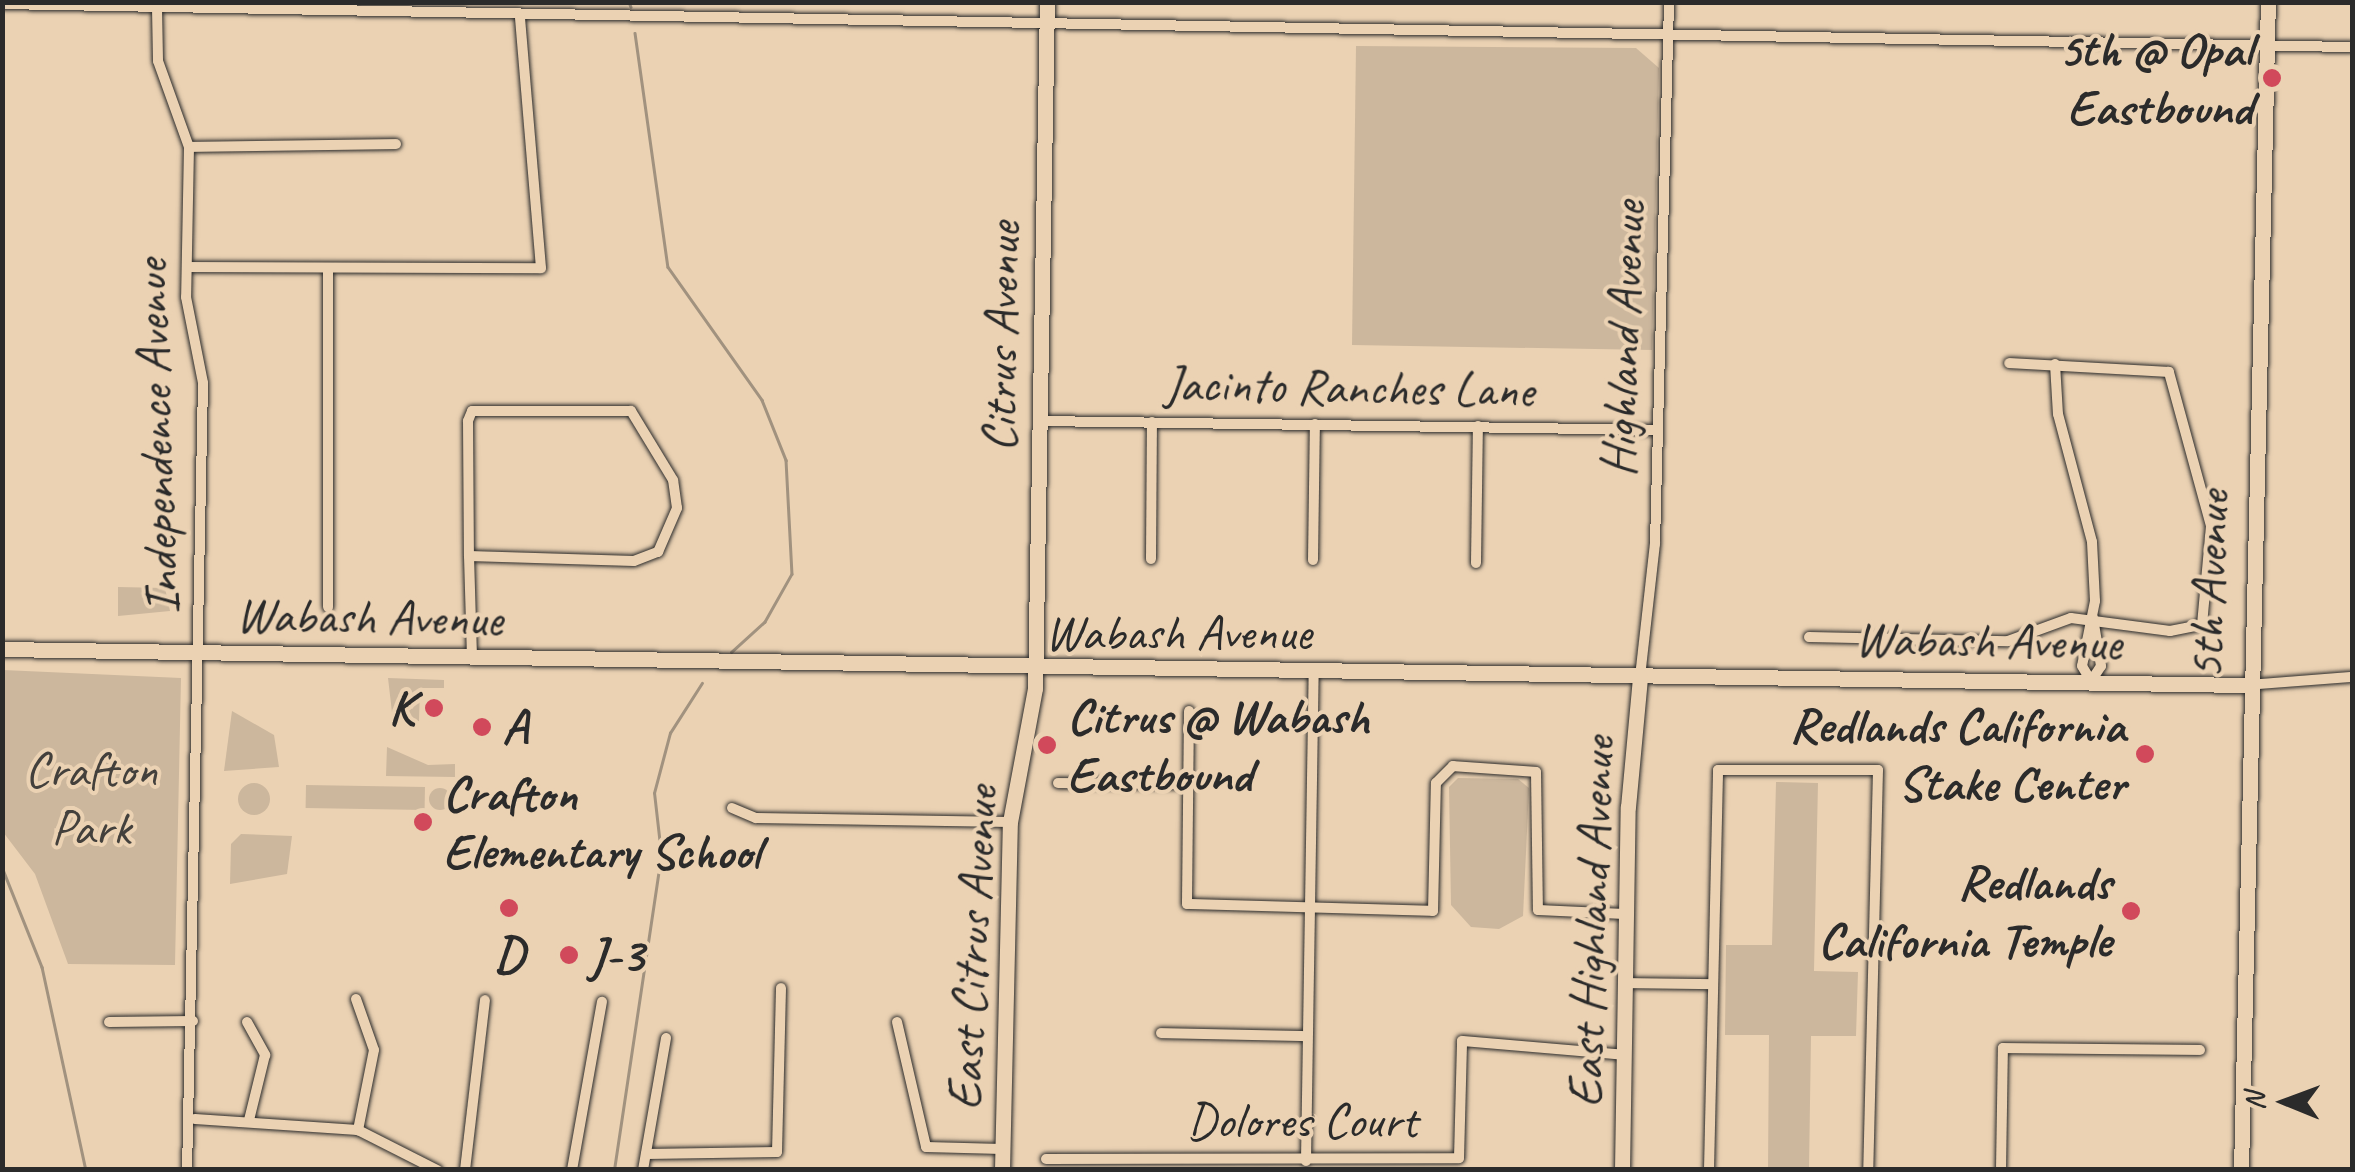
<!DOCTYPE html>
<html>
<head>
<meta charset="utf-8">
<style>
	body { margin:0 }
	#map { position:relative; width:2355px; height:1172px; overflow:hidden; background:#ebd2b3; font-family:Caveat,sans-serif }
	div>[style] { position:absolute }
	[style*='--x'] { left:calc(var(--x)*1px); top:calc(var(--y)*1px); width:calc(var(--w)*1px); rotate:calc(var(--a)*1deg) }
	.green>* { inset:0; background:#ccb79d; transform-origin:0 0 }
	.round { border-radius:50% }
	.stream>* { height:2.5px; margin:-1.25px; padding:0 1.25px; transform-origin:1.25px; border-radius:1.25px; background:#a1927f }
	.roads { filter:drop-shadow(0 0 2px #2b2b2b) drop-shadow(0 0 2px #2b2b2b) }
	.street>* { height:10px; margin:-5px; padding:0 5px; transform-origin:5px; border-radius:5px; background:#ebd2b3 }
	.secondary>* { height:15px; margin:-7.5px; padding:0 7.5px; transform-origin:7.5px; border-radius:7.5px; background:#ebd2b3 }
	.dots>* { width:28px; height:28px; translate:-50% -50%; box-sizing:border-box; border:5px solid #ebd2b3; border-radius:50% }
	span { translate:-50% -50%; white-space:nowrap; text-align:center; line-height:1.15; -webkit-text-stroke:8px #ebd2b3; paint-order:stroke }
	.poi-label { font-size:50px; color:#2b2b2b; font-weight:700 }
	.right { translate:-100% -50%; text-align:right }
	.left { translate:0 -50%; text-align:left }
	.street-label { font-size:50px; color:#2b2b2b }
	.park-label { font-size:50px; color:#43403c }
	.frame { position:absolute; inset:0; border:5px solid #2b2b2b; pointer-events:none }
	.north { position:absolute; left:2235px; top:1052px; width:100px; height:100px; -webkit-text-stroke:8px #ebd2b3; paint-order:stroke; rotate:271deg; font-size:28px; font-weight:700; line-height:40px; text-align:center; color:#2b2b2b }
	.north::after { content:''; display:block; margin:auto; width:35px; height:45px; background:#2b2b2b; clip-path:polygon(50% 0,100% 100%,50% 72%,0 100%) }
</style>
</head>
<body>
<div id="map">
	<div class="green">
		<i style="clip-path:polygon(1356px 46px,1636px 48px,1659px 68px,1652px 350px,1352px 345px)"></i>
		<i style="clip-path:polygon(118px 587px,165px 588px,170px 611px,118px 616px)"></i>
		<i style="clip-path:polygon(3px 670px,181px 678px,175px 965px,68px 964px,35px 874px,3px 832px)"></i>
		<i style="clip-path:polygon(388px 678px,444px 680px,444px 688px,420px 688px,419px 721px,393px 721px)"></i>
		<i style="clip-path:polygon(232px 711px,274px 735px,279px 767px,224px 771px)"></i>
		<i style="clip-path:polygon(387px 747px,428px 765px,455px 764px,455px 777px,386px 776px)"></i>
		<i style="clip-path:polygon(1458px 778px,1518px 779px,1529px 788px,1523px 916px,1499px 929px,1471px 927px,1451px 905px,1449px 787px)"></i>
		<i style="clip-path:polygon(1776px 782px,1818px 783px,1814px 971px,1858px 972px,1856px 1036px,1811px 1036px,1809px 1169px,1768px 1169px,1769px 1035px,1725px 1035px,1726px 945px,1772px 945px)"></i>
		<i class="round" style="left:238px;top:783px;width:32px;height:32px"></i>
		<i style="left:306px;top:785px;width:119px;height:23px;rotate:1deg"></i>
		<i class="round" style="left:429px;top:788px;width:22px;height:22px"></i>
		<i style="clip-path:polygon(241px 834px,292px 836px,287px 874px,230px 884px,231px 844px)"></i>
	</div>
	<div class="stream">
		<i style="--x:629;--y:2;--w:5;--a:68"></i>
		<i style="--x:635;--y:33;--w:236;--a:82"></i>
		<i style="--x:668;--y:267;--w:163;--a:54.7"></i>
		<i style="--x:762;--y:400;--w:65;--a:68.2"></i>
		<i style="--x:786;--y:460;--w:114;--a:87"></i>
		<i style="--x:792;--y:574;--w:55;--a:119.4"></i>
		<i style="--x:765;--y:622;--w:45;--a:137.7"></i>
		<i style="--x:2;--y:867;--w:108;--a:68.2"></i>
		<i style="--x:42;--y:967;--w:208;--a:77.8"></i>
		<i style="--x:614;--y:1170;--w:319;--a:-81.5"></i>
		<i style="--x:661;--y:854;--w:61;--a:-96.5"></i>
		<i style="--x:654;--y:793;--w:62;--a:-75.1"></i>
		<i style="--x:670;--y:733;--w:59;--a:-57.4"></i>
	</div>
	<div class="roads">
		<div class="street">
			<i style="--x:2;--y:4;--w:2350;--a:1.05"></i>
			<i style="--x:157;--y:8;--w:53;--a:88.9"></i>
			<i style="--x:158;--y:61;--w:91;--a:70.2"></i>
			<i style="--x:189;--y:147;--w:150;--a:91.1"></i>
			<i style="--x:186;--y:297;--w:88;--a:78.8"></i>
			<i style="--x:203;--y:383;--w:787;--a:91.16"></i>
			<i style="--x:189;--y:147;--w:207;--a:-0.8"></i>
			<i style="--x:187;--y:267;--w:354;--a:0.2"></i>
			<i style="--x:541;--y:268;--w:251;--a:-94.8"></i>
			<i style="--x:328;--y:269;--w:338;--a:90"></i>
			<i style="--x:2055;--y:364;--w:50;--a:86.6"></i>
			<i style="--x:2058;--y:414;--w:132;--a:75.1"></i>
			<i style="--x:2092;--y:542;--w:59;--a:87.1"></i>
			<i style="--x:2095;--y:601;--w:66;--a:101.3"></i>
			<i style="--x:2082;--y:666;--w:17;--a:59"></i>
			<i style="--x:2091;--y:681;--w:18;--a:-56"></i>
			<i style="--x:2101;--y:666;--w:49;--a:-99.5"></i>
			<i style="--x:1040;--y:421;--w:618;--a:0.83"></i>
			<i style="--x:469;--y:556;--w:165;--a:1.7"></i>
			<i style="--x:634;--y:561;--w:26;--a:-21"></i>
			<i style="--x:658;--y:552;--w:48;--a:-66.6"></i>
			<i style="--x:677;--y:508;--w:28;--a:-98"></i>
			<i style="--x:673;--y:480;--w:81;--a:-121.3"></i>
			<i style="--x:631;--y:411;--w:159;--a:180"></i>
			<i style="--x:472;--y:411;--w:11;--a:112"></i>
			<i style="--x:468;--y:421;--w:135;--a:89.6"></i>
			<i style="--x:469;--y:556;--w:103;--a:88.3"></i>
			<i style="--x:1151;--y:559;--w:137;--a:-89.6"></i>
			<i style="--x:1313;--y:560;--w:136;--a:-89.2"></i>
			<i style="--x:1476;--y:563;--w:137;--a:-89.2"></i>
			<i style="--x:1809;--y:637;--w:199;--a:1.2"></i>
			<i style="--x:2008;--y:641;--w:67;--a:-20.1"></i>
			<i style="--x:2071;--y:618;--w:100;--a:7.5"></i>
			<i style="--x:2170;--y:631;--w:33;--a:-11"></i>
			<i style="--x:2202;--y:625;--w:99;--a:-84.8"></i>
			<i style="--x:2211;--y:526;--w:160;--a:-105.3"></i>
			<i style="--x:2169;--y:372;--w:160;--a:-176.8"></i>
			<i style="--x:1640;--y:677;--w:134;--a:-83.6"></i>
			<i style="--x:1655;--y:544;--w:542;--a:-88.52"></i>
			<i style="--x:2247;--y:685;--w:105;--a:-4.4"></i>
			<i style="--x:1189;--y:711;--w:193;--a:90.6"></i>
			<i style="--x:1187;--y:904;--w:246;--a:1.6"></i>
			<i style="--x:1433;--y:911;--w:128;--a:-88.7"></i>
			<i style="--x:1436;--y:783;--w:24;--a:-45"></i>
			<i style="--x:1453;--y:766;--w:83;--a:4.1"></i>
			<i style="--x:1536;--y:772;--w:138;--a:89.2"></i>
			<i style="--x:1538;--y:910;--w:87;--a:2.6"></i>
			<i style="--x:1058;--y:783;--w:131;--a:0.4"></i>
			<i style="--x:732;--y:808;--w:26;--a:23"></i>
			<i style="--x:756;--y:818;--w:254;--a:0.9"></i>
			<i style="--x:1625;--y:983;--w:88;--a:0.7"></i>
			<i style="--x:356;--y:999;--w:54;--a:70.6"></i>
			<i style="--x:374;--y:1050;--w:82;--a:101.3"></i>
			<i style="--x:109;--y:1022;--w:84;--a:-0.7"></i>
			<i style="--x:247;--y:1022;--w:38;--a:61"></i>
			<i style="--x:265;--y:1055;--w:67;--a:103.8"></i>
			<i style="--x:897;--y:1022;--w:128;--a:76.9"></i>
			<i style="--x:926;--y:1147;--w:76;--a:1.5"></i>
			<i style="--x:1161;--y:1033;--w:146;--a:1.2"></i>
			<i style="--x:195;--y:1119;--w:163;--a:3.9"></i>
			<i style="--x:358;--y:1130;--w:89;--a:26.9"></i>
			<i style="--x:646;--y:1154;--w:131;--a:-0.9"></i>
			<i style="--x:777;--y:1152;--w:164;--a:-88.6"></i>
			<i style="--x:1046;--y:1159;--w:413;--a:-0.1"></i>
			<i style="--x:1459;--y:1158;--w:117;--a:-88.5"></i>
			<i style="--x:1462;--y:1041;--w:163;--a:4.9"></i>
			<i style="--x:1306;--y:1161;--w:487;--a:-89.1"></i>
			<i style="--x:465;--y:1170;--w:171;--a:-83.3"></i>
			<i style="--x:572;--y:1170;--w:171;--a:-79.9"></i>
			<i style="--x:643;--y:1170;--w:134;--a:-80.1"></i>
			<i style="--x:1709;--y:1170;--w:400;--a:-88.7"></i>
			<i style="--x:1718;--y:770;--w:160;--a:0"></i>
			<i style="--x:1878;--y:770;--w:400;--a:91.4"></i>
			<i style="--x:2001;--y:1170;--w:122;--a:-89.1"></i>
			<i style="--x:2003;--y:1048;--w:197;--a:0.6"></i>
		</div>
		<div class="secondary">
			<i style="--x:2;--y:649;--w:2244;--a:0.92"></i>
			<i style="--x:1002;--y:1170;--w:348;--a:-88.7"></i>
			<i style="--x:1010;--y:822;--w:136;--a:-79.4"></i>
			<i style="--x:1035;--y:688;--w:686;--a:-89"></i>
			<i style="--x:1622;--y:1170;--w:363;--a:-89.1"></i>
			<i style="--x:1628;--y:807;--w:131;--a:-84.7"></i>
			<i style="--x:2241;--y:1170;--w:1168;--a:-88.68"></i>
		</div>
	</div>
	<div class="dots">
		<i style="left:2272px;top:78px;background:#d1495b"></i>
		<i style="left:434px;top:708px;background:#d1495b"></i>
		<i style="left:482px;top:727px;background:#d1495b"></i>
		<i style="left:1047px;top:745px;background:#d1495b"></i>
		<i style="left:2145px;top:754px;background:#d1495b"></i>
		<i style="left:423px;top:822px;background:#d1495b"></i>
		<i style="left:509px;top:908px;background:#d1495b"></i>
		<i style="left:2131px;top:911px;background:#d1495b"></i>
		<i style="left:569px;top:955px;background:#d1495b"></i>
	</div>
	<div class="poi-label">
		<span class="right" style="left:2252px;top:78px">5th @ Opal<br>Eastbound</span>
		<span class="right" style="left:414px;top:708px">K</span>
		<span class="left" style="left:1067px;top:745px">Citrus @ Wabash<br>Eastbound</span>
		<span class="right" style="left:2125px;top:754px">Redlands California<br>Stake Center</span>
		<span class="left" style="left:502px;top:727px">A</span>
		<span class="left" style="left:443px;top:822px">Crafton<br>Elementary School</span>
		<span class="right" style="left:2111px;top:911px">Redlands<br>California Temple</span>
		<span style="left:509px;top:954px">D</span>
		<span class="left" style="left:589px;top:955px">J-3</span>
	</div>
	<div class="street-label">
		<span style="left:1001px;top:337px;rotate:-89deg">Citrus Avenue</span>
		<span style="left:1623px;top:339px;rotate:-88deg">Highland Avenue</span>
		<span style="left:1349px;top:387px;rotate:1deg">Jacinto Ranches Lane</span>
		<span style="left:156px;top:437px;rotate:-92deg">Independence Avenue</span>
		<span style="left:2209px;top:585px;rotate:-88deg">5th Avenue</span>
		<span style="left:369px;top:617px;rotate:1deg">Wabash Avenue</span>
		<span style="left:1178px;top:633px">Wabash Avenue</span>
		<span style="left:1988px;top:641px;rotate:1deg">Wabash Avenue</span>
		<span style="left:1591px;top:922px;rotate:-88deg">East Highland Avenue</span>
		<span style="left:972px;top:948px;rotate:-87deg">East Citrus Avenue</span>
		<span style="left:1302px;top:1121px">Dolores Court</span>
	</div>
	<div class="park-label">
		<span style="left:91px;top:798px">Crafton<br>Park</span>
	</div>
	<div class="frame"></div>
	<div class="north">N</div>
</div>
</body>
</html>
